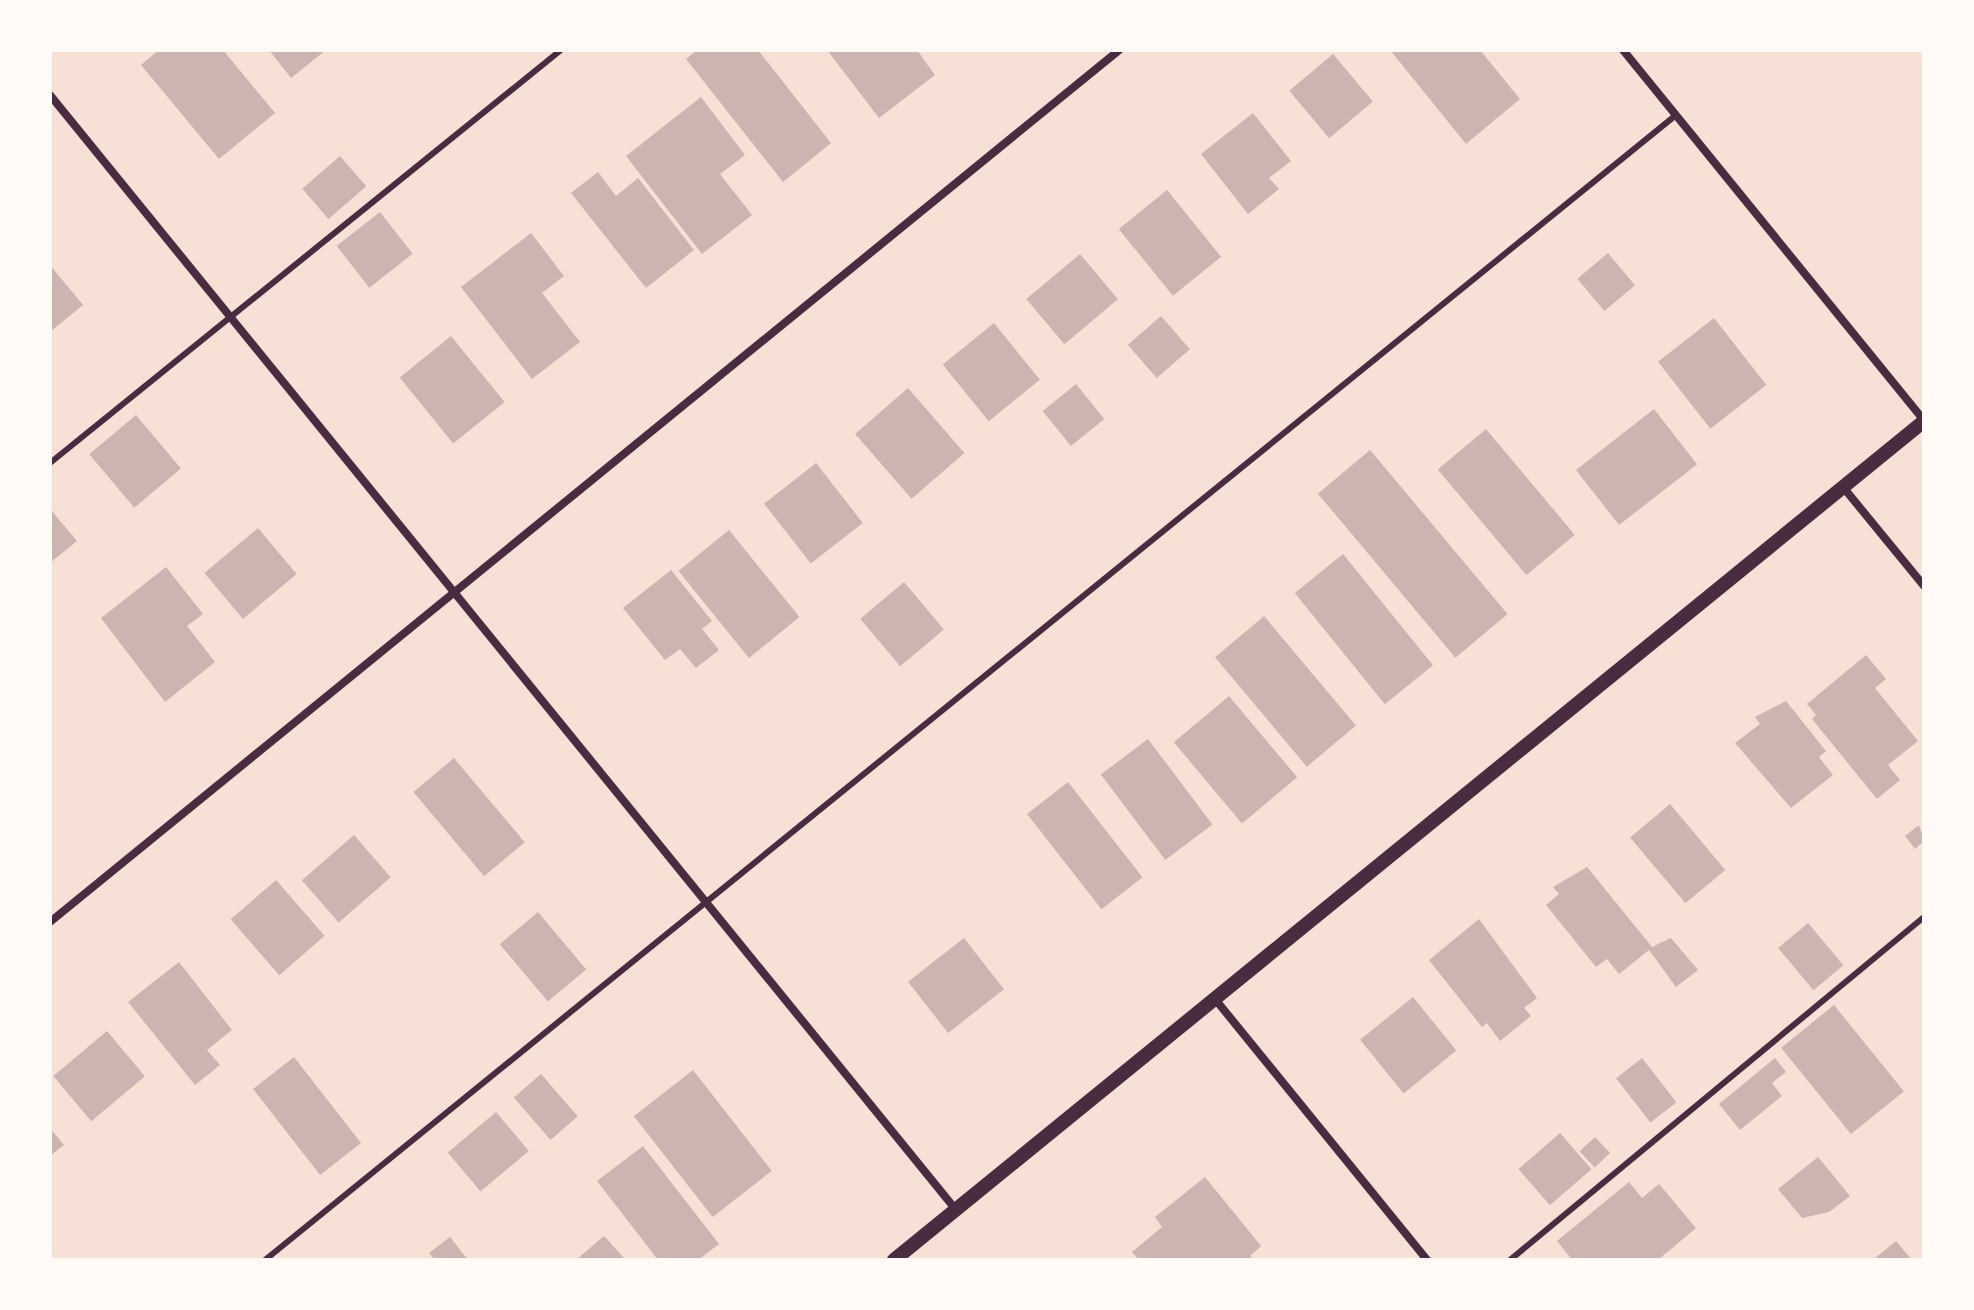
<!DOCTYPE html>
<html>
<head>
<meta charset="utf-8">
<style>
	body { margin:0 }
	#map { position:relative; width:1974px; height:1310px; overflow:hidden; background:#f7e1d7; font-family:Montserrat,sans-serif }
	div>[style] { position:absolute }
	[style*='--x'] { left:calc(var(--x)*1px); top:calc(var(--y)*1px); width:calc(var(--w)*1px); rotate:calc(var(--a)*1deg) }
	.building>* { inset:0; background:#ccb4b1; transform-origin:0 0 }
	.service>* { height:6px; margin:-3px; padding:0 3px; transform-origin:3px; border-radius:3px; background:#4a2c40 }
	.minor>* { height:8px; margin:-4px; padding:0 4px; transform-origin:4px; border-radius:4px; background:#4a2c40 }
	.tertiary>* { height:14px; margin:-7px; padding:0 7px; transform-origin:7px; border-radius:7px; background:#4a2c40 }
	span { translate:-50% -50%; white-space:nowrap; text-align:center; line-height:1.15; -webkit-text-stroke:7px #fffaf5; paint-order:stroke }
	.frame { position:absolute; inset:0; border:52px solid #fffaf5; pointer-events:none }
</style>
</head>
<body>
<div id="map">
	<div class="building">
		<i style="clip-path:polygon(159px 50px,223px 50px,275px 113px,219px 159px,141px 65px)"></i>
		<i style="clip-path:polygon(269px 50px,326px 50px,291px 78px)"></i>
		<i style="clip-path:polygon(697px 50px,758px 50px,831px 143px,783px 182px,686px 59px)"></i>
		<i style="clip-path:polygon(827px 50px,917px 50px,935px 75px,879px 118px)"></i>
		<i style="clip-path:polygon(1390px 50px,1480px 50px,1520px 99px,1466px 144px)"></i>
		<i style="left:1333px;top:54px;width:62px;height:57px;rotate:50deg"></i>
		<i style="clip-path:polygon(701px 97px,745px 155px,720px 174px,752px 215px,702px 254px,626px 156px)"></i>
		<i style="clip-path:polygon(1253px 113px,1291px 161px,1269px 178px,1279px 189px,1248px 214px,1201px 154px)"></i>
		<i style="left:340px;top:156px;width:40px;height:50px;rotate:49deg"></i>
		<i style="clip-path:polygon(598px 172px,616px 196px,638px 178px,694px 250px,646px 288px,571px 193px)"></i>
		<i style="left:1167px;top:190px;width:86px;height:62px;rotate:51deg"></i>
		<i style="left:380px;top:212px;width:53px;height:55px;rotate:52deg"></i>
		<i style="clip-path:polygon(531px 233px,564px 276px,542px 293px,580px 342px,532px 379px,461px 287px)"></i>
		<i style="left:1608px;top:253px;width:42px;height:40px;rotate:50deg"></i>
		<i style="left:1080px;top:254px;width:59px;height:70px;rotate:50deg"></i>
		<i style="clip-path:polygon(50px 265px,83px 305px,50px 332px)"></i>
		<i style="left:1161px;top:316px;width:44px;height:44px;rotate:49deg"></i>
		<i style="left:1714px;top:318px;width:85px;height:71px;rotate:52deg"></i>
		<i style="left:994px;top:323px;width:73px;height:66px;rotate:51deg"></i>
		<i style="left:451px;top:336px;width:85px;height:66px;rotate:51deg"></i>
		<i style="left:1076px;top:384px;width:45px;height:43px;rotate:51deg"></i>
		<i style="left:908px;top:388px;width:86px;height:70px;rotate:49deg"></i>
		<i style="left:1654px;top:409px;width:70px;height:99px;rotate:52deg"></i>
		<i style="left:136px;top:415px;width:70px;height:61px;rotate:50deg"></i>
		<i style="left:1486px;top:429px;width:138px;height:63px;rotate:50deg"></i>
		<i style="left:1370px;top:450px;width:214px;height:68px;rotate:50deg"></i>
		<i style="left:816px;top:463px;width:76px;height:66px;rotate:52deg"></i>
		<i style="clip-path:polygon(50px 509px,77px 541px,50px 563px)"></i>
		<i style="left:258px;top:528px;width:60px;height:70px;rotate:50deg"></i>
		<i style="left:729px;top:530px;width:112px;height:65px;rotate:51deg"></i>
		<i style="left:1343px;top:554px;width:143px;height:62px;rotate:51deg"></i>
		<i style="clip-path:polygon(166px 567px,203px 614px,187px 626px,215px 662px,165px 702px,101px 618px)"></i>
		<i style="clip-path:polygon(671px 570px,712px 621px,702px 629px,719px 650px,696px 668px,680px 649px,665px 660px,623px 608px)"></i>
		<i style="left:904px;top:582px;width:62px;height:57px;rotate:50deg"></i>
		<i style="left:1264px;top:616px;width:143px;height:64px;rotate:50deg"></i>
		<i style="clip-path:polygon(1866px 655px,1886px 679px,1875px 688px,1918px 741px,1888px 765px,1900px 780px,1877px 799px,1812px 719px,1816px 715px,1807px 704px)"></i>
		<i style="left:1229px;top:696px;width:106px;height:72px;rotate:50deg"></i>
		<i style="clip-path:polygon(1786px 701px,1826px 751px,1819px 757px,1833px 775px,1791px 808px,1735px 743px,1760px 724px,1755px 717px)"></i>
		<i style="left:1148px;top:739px;width:107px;height:59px;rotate:53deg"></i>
		<i style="left:454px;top:758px;width:110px;height:53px;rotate:50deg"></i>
		<i style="left:1068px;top:782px;width:121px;height:52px;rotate:52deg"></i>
		<i style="left:1670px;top:804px;width:86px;height:52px;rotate:50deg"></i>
		<i style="clip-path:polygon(1919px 825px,1924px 841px,1915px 849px,1905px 836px)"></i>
		<i style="left:354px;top:835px;width:56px;height:69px;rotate:49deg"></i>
		<i style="clip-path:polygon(1587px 867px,1652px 947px,1671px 938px,1698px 970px,1676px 987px,1649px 950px,1619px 974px,1607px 959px,1596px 967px,1546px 905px,1559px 894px,1553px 887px)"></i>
		<i style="left:276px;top:880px;width:74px;height:60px;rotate:49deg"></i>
		<i style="left:538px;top:912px;width:75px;height:50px;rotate:50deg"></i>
		<i style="clip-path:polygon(1479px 919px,1537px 998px,1524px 1008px,1531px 1016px,1500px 1041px,1487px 1023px,1482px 1027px,1429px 960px)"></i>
		<i style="left:1808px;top:923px;width:55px;height:39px;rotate:50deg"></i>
		<i style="left:964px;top:938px;width:65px;height:71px;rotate:52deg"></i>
		<i style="clip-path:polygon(179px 962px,232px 1030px,207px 1050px,220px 1065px,195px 1085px,128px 1002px)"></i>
		<i style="left:1413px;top:997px;width:69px;height:68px;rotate:51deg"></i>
		<i style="left:1834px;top:1005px;width:111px;height:68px;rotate:51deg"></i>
		<i style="left:107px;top:1031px;width:59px;height:70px;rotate:50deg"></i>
		<i style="left:294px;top:1057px;width:109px;height:52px;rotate:52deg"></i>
		<i style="left:1642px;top:1058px;width:56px;height:33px;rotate:52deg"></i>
		<i style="clip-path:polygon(1775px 1058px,1786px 1072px,1772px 1083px,1782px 1096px,1740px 1130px,1719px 1104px)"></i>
		<i style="left:693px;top:1070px;width:128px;height:75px;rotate:52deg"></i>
		<i style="left:541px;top:1074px;width:56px;height:36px;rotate:49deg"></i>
		<i style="left:496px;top:1112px;width:51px;height:63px;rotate:50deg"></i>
		<i style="clip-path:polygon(50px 1128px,64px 1145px,50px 1156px)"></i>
		<i style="left:1560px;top:1133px;width:48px;height:55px;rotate:49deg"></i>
		<i style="left:1595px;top:1137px;width:22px;height:21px;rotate:47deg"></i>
		<i style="clip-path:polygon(643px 1146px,719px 1244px,698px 1260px,658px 1260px,597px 1181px)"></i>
		<i style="clip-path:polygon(1818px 1157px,1850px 1196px,1829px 1212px,1802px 1218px,1778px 1189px)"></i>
		<i style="clip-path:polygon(1205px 1177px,1261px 1246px,1250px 1256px,1254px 1260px,1139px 1260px,1132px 1252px,1162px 1227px,1155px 1217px)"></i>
		<i style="clip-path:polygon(1629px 1182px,1642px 1198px,1659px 1184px,1696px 1228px,1658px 1260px,1572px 1260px,1557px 1241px)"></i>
		<i style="clip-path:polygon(604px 1236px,626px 1260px,576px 1260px)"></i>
		<i style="clip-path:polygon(450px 1237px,468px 1260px,435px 1260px,429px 1253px)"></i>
		<i style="clip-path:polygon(1896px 1241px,1912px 1260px,1873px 1260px)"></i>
	</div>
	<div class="service">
		<i style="--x:50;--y:463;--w:657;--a:-38.95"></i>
		<i style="--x:265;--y:1260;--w:1817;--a:-39.06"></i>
		<i style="--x:1510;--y:1260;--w:538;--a:-39.64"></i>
	</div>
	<div class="minor">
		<i style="--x:1623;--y:50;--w:477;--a:50.9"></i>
		<i style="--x:50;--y:95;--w:1437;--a:50.9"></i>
		<i style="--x:1843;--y:487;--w:128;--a:50.7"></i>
		<i style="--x:50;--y:922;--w:1380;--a:-39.2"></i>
		<i style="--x:1215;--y:999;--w:336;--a:50.9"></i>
	</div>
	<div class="tertiary">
		<i style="--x:894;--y:1260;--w:1328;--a:-39.16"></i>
	</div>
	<div class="frame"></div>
</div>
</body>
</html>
